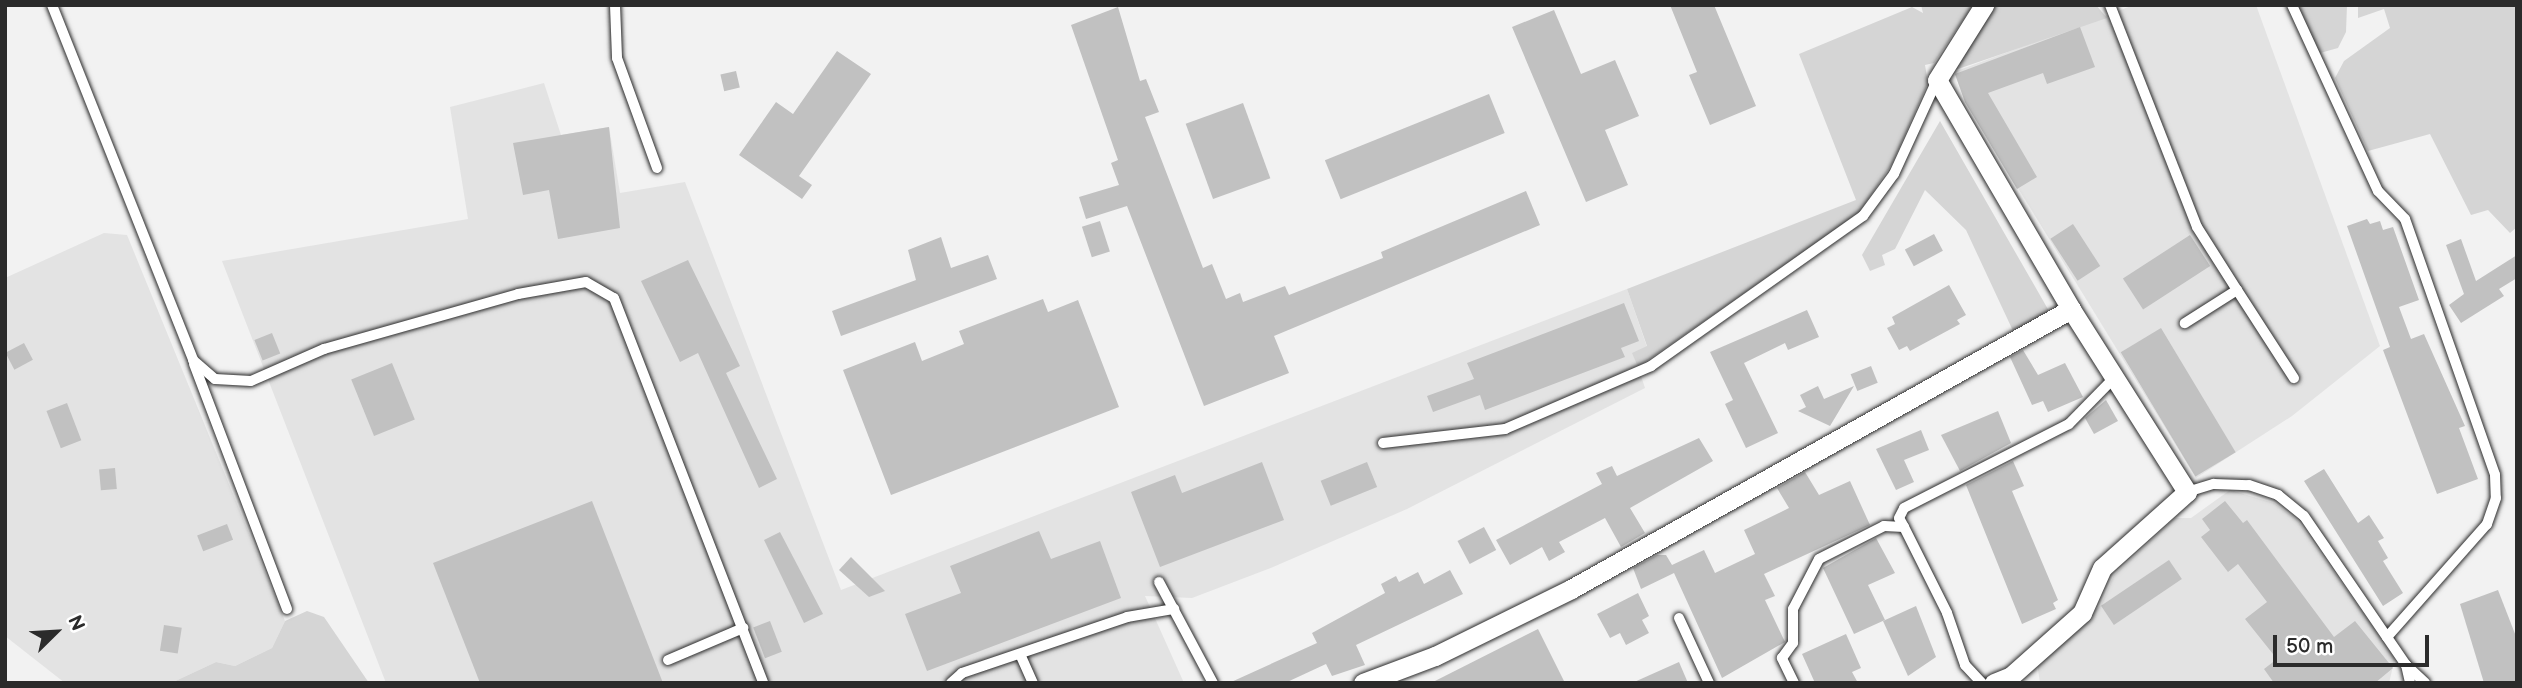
<!DOCTYPE html>
<html>
<head>
<meta charset="utf-8">
<style>
	body { margin:0 }
	#map { position:relative; width:2522px; height:688px; overflow:hidden; background:#f2f2f2; font-family:"Balsamiq Sans",sans-serif }
	div>[style] { position:absolute }
	[style*='--x'] { left:calc(var(--x)*1px); top:calc(var(--y)*1px); width:calc(var(--w)*1px); rotate:calc(var(--a)*1deg) }
	.built>* { inset:0; background:#e3e3e3 }
	.green>* { inset:0; background:#d5d5d5 }
	.building>* { inset:0; background:#c1c1c1; transform-origin:0 0 }
	.roads { filter:drop-shadow(0 0 2px #2b2b2b) drop-shadow(0 0 2px #2b2b2b) }
	.service>* { height:10px; margin:-5px; padding:0 5px; transform-origin:5px; border-radius:5px; background:#fff }
	.minor>* { height:19px; margin:-9.5px; padding:0 9.5px; transform-origin:9.5px; border-radius:9.5px; background:#fff }
	span { translate:-50% -50%; white-space:nowrap; text-align:center; line-height:1.15; -webkit-text-stroke:5px #fff; paint-order:stroke }
	.frame { position:absolute; inset:0; border:7px solid #2b2b2b; pointer-events:none }
	.north { position:absolute; left:21px; top:597px; width:70px; height:70px; -webkit-text-stroke:5px #fff; paint-order:stroke; rotate:66deg; font-size:19px; font-weight:700; line-height:28px; text-align:center; color:#2b2b2b }
	.north::after { content:''; display:block; margin:auto; width:24px; height:32px; background:#2b2b2b; clip-path:polygon(50% 0,100% 100%,50% 72%,0 100%) }
	.scale { position:absolute; left:2273px; top:635px; width:156px; height:32px; box-sizing:border-box; border:4px solid #2b2b2b; border-top:0; padding-left:9px; font-size:21px; line-height:24px; white-space:nowrap; color:#2b2b2b; -webkit-text-stroke:5px #fff; paint-order:stroke }
</style>
</head>
<body>
<div id="map">
	<div class="built">
		<i style="clip-path:polygon(2134px 5px,2256px 5px,2380px 346px,2292px 416px,2196px 478px,1965px 102px,1954px 72px)"></i>
		<i style="clip-path:polygon(544px 83px,561px 135px,609px 127px,620px 193px,685px 182px,841px 590px,1627px 289px,1647px 347px,1638px 367px,1645px 388px,1407px 509px,1273px 567px,1192px 598px,1145px 596px,1184px 683px,386px 683px,222px 261px,468px 219px,450px 107px)"></i>
		<i style="clip-path:polygon(104px 233px,127px 235px,285px 621px,272px 648px,235px 666px,216px 662px,171px 683px,65px 683px,5px 636px,5px 278px)"></i>
		<i style="clip-path:polygon(2230px 490px,2274px 503px,2297px 520px,2395px 658px,2389px 683px,2040px 683px,2037px 663px,2101px 605px,2114px 575px,2175px 518px,2191px 518px)"></i>
	</div>
	<div class="green">
		<i style="clip-path:polygon(1921px 5px,1973px 5px,1934px 63px,1925px 65px,1928px 83px,1892px 164px,1858px 214px,1638px 367px,1632px 353px,1647px 346px,1627px 289px,1856px 200px,1799px 54px,1912px 7px,1923px 13px)"></i>
		<i style="clip-path:polygon(1995px 5px,2096px 5px,2107px 18px,1955px 70px)"></i>
		<i style="clip-path:polygon(2288px 5px,2347px 5px,2346px 32px,2338px 48px,2320px 53px)"></i>
		<i style="clip-path:polygon(2358px 5px,2517px 5px,2517px 227px,2510px 233px,2488px 210px,2471px 215px,2430px 134px,2368px 151px,2335px 78px,2344px 61px,2390px 28px,2384px 9px,2358px 18px)"></i>
		<i style="clip-path:polygon(1940px 121px,2049px 311px,2014px 333px,1966px 230px,1925px 190px,1895px 249px,1882px 255px,1885px 265px,1870px 271px,1862px 255px)"></i>
		<i style="clip-path:polygon(307px 611px,324px 617px,369px 683px,171px 683px,216px 662px,235px 666px,272px 648px,285px 621px)"></i>
	</div>
	<div class="building">
		<i style="clip-path:polygon(1670px 5px,1714px 5px,1756px 106px,1710px 125px,1689px 75px,1697px 72px)"></i>
		<i style="clip-path:polygon(1118px 7px,1140px 81px,1146px 79px,1159px 112px,1145px 117px,1203px 268px,1212px 264px,1226px 299px,1240px 293px,1243px 302px,1285px 286px,1289px 295px,1383px 258px,1381px 252px,1526px 191px,1540px 225px,1274px 336px,1289px 373px,1204px 406px,1127px 206px,1086px 219px,1079px 197px,1119px 185px,1111px 163px,1118px 160px,1071px 25px)"></i>
		<i style="clip-path:polygon(1554px 10px,1581px 74px,1615px 60px,1639px 116px,1605px 130px,1628px 185px,1586px 202px,1512px 27px)"></i>
		<i style="clip-path:polygon(2080px 27px,2095px 67px,2047px 84px,2043px 73px,1988px 93px,2037px 177px,2017px 189px,1965px 102px,1955px 74px)"></i>
		<i style="clip-path:polygon(837px 51px,871px 74px,799px 176px,812px 185px,802px 199px,739px 155px,776px 102px,793px 114px)"></i>
		<i style="left:736px;top:71px;width:17px;height:16px;rotate:77deg"></i>
		<i style="left:1489px;top:94px;width:42px;height:177px;rotate:68deg"></i>
		<i style="left:1243px;top:103px;width:80px;height:61px;rotate:70deg"></i>
		<i style="clip-path:polygon(609px 127px,620px 228px,558px 239px,549px 190px,523px 195px,513px 143px)"></i>
		<i style="clip-path:polygon(2367px 219px,2370px 224px,2380px 221px,2383px 230px,2393px 227px,2419px 300px,2399px 307px,2411px 339px,2424px 334px,2465px 426px,2459px 428px,2478px 479px,2437px 494px,2383px 350px,2390px 347px,2347px 226px)"></i>
		<i style="left:1100px;top:221px;width:32px;height:19px;rotate:72deg"></i>
		<i style="left:2073px;top:224px;width:50px;height:27px;rotate:57deg"></i>
		<i style="left:1934px;top:234px;width:19px;height:33px;rotate:62deg"></i>
		<i style="left:2190px;top:235px;width:37px;height:80px;rotate:57deg"></i>
		<i style="clip-path:polygon(941px 237px,951px 268px,988px 255px,997px 279px,841px 336px,832px 311px,916px 280px,908px 250px)"></i>
		<i style="clip-path:polygon(2461px 239px,2476px 281px,2517px 255px,2517px 278px,2499px 289px,2504px 296px,2461px 323px,2449px 305px,2464px 294px,2446px 245px)"></i>
		<i style="clip-path:polygon(688px 260px,740px 366px,726px 373px,777px 479px,759px 488px,698px 353px,680px 362px,641px 281px)"></i>
		<i style="clip-path:polygon(1949px 285px,1966px 315px,1957px 320px,1960px 324px,1910px 351px,1907px 346px,1899px 350px,1887px 328px,1895px 324px,1892px 317px)"></i>
		<i style="clip-path:polygon(1043px 299px,1048px 312px,1078px 300px,1119px 407px,891px 495px,843px 370px,915px 342px,922px 361px,964px 344px,959px 331px)"></i>
		<i style="clip-path:polygon(1624px 303px,1639px 341px,1621px 348px,1625px 357px,1485px 410px,1480px 395px,1433px 412px,1427px 396px,1474px 379px,1467px 363px)"></i>
		<i style="clip-path:polygon(1807px 310px,1819px 337px,1788px 350px,1785px 343px,1744px 363px,1778px 433px,1746px 448px,1725px 404px,1733px 400px,1710px 352px)"></i>
		<i style="left:2161px;top:328px;width:145px;height:47px;rotate:59deg"></i>
		<i style="left:272px;top:333px;width:22px;height:19px;rotate:68deg"></i>
		<i style="left:24px;top:343px;width:19px;height:21px;rotate:62deg"></i>
		<i style="clip-path:polygon(2023px 350px,2038px 375px,2065px 363px,2083px 397px,2048px 412px,2043px 401px,2032px 405px,2010px 357px)"></i>
		<i style="left:392px;top:363px;width:61px;height:44px;rotate:68deg"></i>
		<i style="left:1871px;top:366px;width:18px;height:22px;rotate:68deg"></i>
		<i style="clip-path:polygon(1818px 386px,1824px 399px,1854px 386px,1830px 426px,1798px 411px,1806px 407px,1800px 395px)"></i>
		<i style="clip-path:polygon(2106px 400px,2118px 421px,2094px 434px,2085px 418px)"></i>
		<i style="left:67px;top:403px;width:40px;height:22px;rotate:69deg"></i>
		<i style="clip-path:polygon(1998px 411px,2011px 443px,1960px 471px,1941px 435px)"></i>
		<i style="clip-path:polygon(1921px 430px,1929px 450px,1904px 460px,1914px 482px,1896px 490px,1876px 449px)"></i>
		<i style="clip-path:polygon(1699px 438px,1713px 461px,1630px 508px,1645px 533px,1621px 547px,1605px 518px,1559px 542px,1565px 552px,1549px 561px,1542px 547px,1510px 565px,1496px 540px,1602px 484px,1596px 473px,1612px 466px,1617px 476px)"></i>
		<i style="clip-path:polygon(2013px 461px,2024px 486px,2012px 491px,2058px 600px,2053px 603px,2056px 609px,2022px 624px,1966px 485px)"></i>
		<i style="clip-path:polygon(1262px 462px,1284px 520px,1160px 567px,1131px 492px,1175px 475px,1182px 493px)"></i>
		<i style="left:1367px;top:462px;width:27px;height:50px;rotate:68deg"></i>
		<i style="left:115px;top:468px;width:21px;height:16px;rotate:85deg"></i>
		<i style="clip-path:polygon(2324px 469px,2358px 523px,2369px 515px,2384px 538px,2378px 541px,2388px 558px,2383px 561px,2403px 593px,2383px 606px,2304px 481px)"></i>
		<i style="clip-path:polygon(1805px 472px,1819px 495px,1850px 481px,1870px 525px,1764px 574px,1775px 596px,1765px 600px,1785px 642px,1722px 678px,1674px 573px,1641px 589px,1633px 568px,1657px 555px,1666px 555px,1672px 565px,1704px 550px,1715px 573px,1755px 554px,1744px 530px,1789px 508px,1777px 488px)"></i>
		<i style="clip-path:polygon(592px 501px,663px 683px,480px 683px,433px 563px)"></i>
		<i style="clip-path:polygon(2225px 501px,2243px 523px,2247px 520px,2334px 637px,2355px 621px,2393px 668px,2375px 683px,2274px 683px,2264px 669px,2277px 659px,2245px 619px,2267px 602px,2238px 564px,2228px 572px,2201px 537px,2210px 530px,2202px 519px)"></i>
		<i style="left:227px;top:524px;width:17px;height:32px;rotate:69deg"></i>
		<i style="left:1484px;top:527px;width:26px;height:30px;rotate:62deg"></i>
		<i style="clip-path:polygon(1039px 531px,1051px 559px,1100px 541px,1121px 598px,927px 671px,905px 614px,961px 593px,950px 566px)"></i>
		<i style="clip-path:polygon(780px 532px,823px 614px,804px 623px,764px 540px)"></i>
		<i style="clip-path:polygon(1876px 538px,1895px 573px,1868px 585px,1885px 620px,1854px 634px,1823px 568px)"></i>
		<i style="clip-path:polygon(851px 557px,885px 591px,869px 597px,839px 570px)"></i>
		<i style="left:2169px;top:560px;width:23px;height:82px;rotate:56deg"></i>
		<i style="clip-path:polygon(1450px 570px,1463px 594px,1356px 645px,1365px 665px,1332px 676px,1326px 664px,1285px 683px,1229px 683px,1317px 643px,1312px 633px,1385px 593px,1381px 584px,1396px 576px,1399px 582px,1418px 572px,1424px 584px)"></i>
		<i style="clip-path:polygon(2498px 590px,2517px 639px,2517px 683px,2484px 683px,2460px 604px)"></i>
		<i style="clip-path:polygon(1638px 593px,1649px 616px,1642px 620px,1649px 633px,1626px 645px,1620px 633px,1610px 638px,1597px 614px)"></i>
		<i style="clip-path:polygon(1916px 606px,1936px 657px,1908px 676px,1883px 621px)"></i>
		<i style="left:770px;top:621px;width:33px;height:18px;rotate:69deg"></i>
		<i style="left:164px;top:625px;width:18px;height:26px;rotate:9deg"></i>
		<i style="clip-path:polygon(1538px 629px,1565px 683px,1431px 683px)"></i>
		<i style="clip-path:polygon(1846px 634px,1861px 668px,1852px 672px,1858px 683px,1815px 683px,1802px 654px)"></i>
		<i style="clip-path:polygon(1679px 662px,1688px 683px,1632px 683px)"></i>
	</div>
	<div class="roads">
		<div class="service">
			<i style="--x:52;--y:5;--w:382;--a:68.3"></i>
			<i style="--x:193;--y:360;--w:29;--a:41"></i>
			<i style="--x:215;--y:379;--w:36;--a:3"></i>
			<i style="--x:251;--y:381;--w:80;--a:-23.7"></i>
			<i style="--x:324;--y:349;--w:202;--a:-15.8"></i>
			<i style="--x:518;--y:294;--w:69;--a:-10"></i>
			<i style="--x:586;--y:282;--w:32;--a:30"></i>
			<i style="--x:614;--y:298;--w:413;--a:68.8"></i>
			<i style="--x:615;--y:5;--w:53;--a:87.8"></i>
			<i style="--x:617;--y:58;--w:117;--a:70"></i>
			<i style="--x:2110;--y:5;--w:238;--a:68.6"></i>
			<i style="--x:2197;--y:227;--w:75;--a:57.6"></i>
			<i style="--x:2237;--y:290;--w:62;--a:147.6"></i>
			<i style="--x:2292;--y:5;--w:205;--a:65.2"></i>
			<i style="--x:2378;--y:191;--w:39;--a:46"></i>
			<i style="--x:2405;--y:219;--w:271;--a:70.6"></i>
			<i style="--x:2495;--y:475;--w:23;--a:88"></i>
			<i style="--x:2496;--y:498;--w:28;--a:109"></i>
			<i style="--x:2487;--y:524;--w:151;--a:131.5"></i>
			<i style="--x:2237;--y:290;--w:105;--a:57.1"></i>
			<i style="--x:194;--y:364;--w:262;--a:69.2"></i>
			<i style="--x:1383;--y:443;--w:123;--a:-6.5"></i>
			<i style="--x:1505;--y:429;--w:159;--a:-23.3"></i>
			<i style="--x:1651;--y:366;--w:260;--a:-35.3"></i>
			<i style="--x:1863;--y:216;--w:52;--a:-53.6"></i>
			<i style="--x:1894;--y:174;--w:103;--a:-65.4"></i>
			<i style="--x:2187;--y:492;--w:28;--a:-17"></i>
			<i style="--x:2214;--y:484;--w:35;--a:2"></i>
			<i style="--x:2249;--y:485;--w:31;--a:19"></i>
			<i style="--x:2278;--y:495;--w:33;--a:39"></i>
			<i style="--x:2304;--y:516;--w:181;--a:55.6"></i>
			<i style="--x:2406;--y:665;--w:18;--a:77"></i>
			<i style="--x:1904;--y:527;--w:10;--a:-119"></i>
			<i style="--x:1899;--y:518;--w:11;--a:-63"></i>
			<i style="--x:1904;--y:508;--w:185;--a:-27"></i>
			<i style="--x:2069;--y:424;--w:66;--a:-45.6"></i>
			<i style="--x:1159;--y:582;--w:115;--a:61.9"></i>
			<i style="--x:1679;--y:618;--w:72;--a:65.2"></i>
			<i style="--x:1020;--y:654;--w:32;--a:66"></i>
			<i style="--x:668;--y:660;--w:82;--a:-23.1"></i>
			<i style="--x:2406;--y:665;--w:26;--a:43"></i>
			<i style="--x:951;--y:683;--w:15;--a:-42"></i>
			<i style="--x:962;--y:673;--w:174;--a:-18.7"></i>
			<i style="--x:1127;--y:617;--w:48;--a:-9.7"></i>
			<i style="--x:1794;--y:683;--w:28;--a:-116"></i>
			<i style="--x:1782;--y:658;--w:19;--a:-54"></i>
			<i style="--x:1793;--y:643;--w:34;--a:-90"></i>
			<i style="--x:1793;--y:609;--w:56;--a:-62.5"></i>
			<i style="--x:1819;--y:559;--w:73;--a:-26.9"></i>
			<i style="--x:1884;--y:526;--w:20;--a:3"></i>
			<i style="--x:1904;--y:527;--w:96;--a:63.4"></i>
			<i style="--x:1947;--y:613;--w:55;--a:70.9"></i>
			<i style="--x:1965;--y:665;--w:25;--a:47"></i>
		</div>
		<div class="minor">
			<i style="--x:1363;--y:683;--w:77;--a:-20.6"></i>
			<i style="--x:1435;--y:656;--w:152;--a:-26.2"></i>
			<i style="--x:1571;--y:589;--w:573;--a:-29.25"></i>
			<i style="--x:2071;--y:309;--w:265;--a:-120.3"></i>
			<i style="--x:1937;--y:80;--w:89;--a:-57.9"></i>
			<i style="--x:1994;--y:683;--w:18;--a:-22"></i>
			<i style="--x:2011;--y:676;--w:95;--a:-41.6"></i>
			<i style="--x:2082;--y:613;--w:49;--a:-66"></i>
			<i style="--x:2102;--y:568;--w:114;--a:-41.8"></i>
			<i style="--x:2187;--y:492;--w:217;--a:-122.4"></i>
		</div>
	</div>
	<div class="frame"></div>
	<div class="north">N</div>
	<div class="scale">50 m</div>
</div>
</body>
</html>
